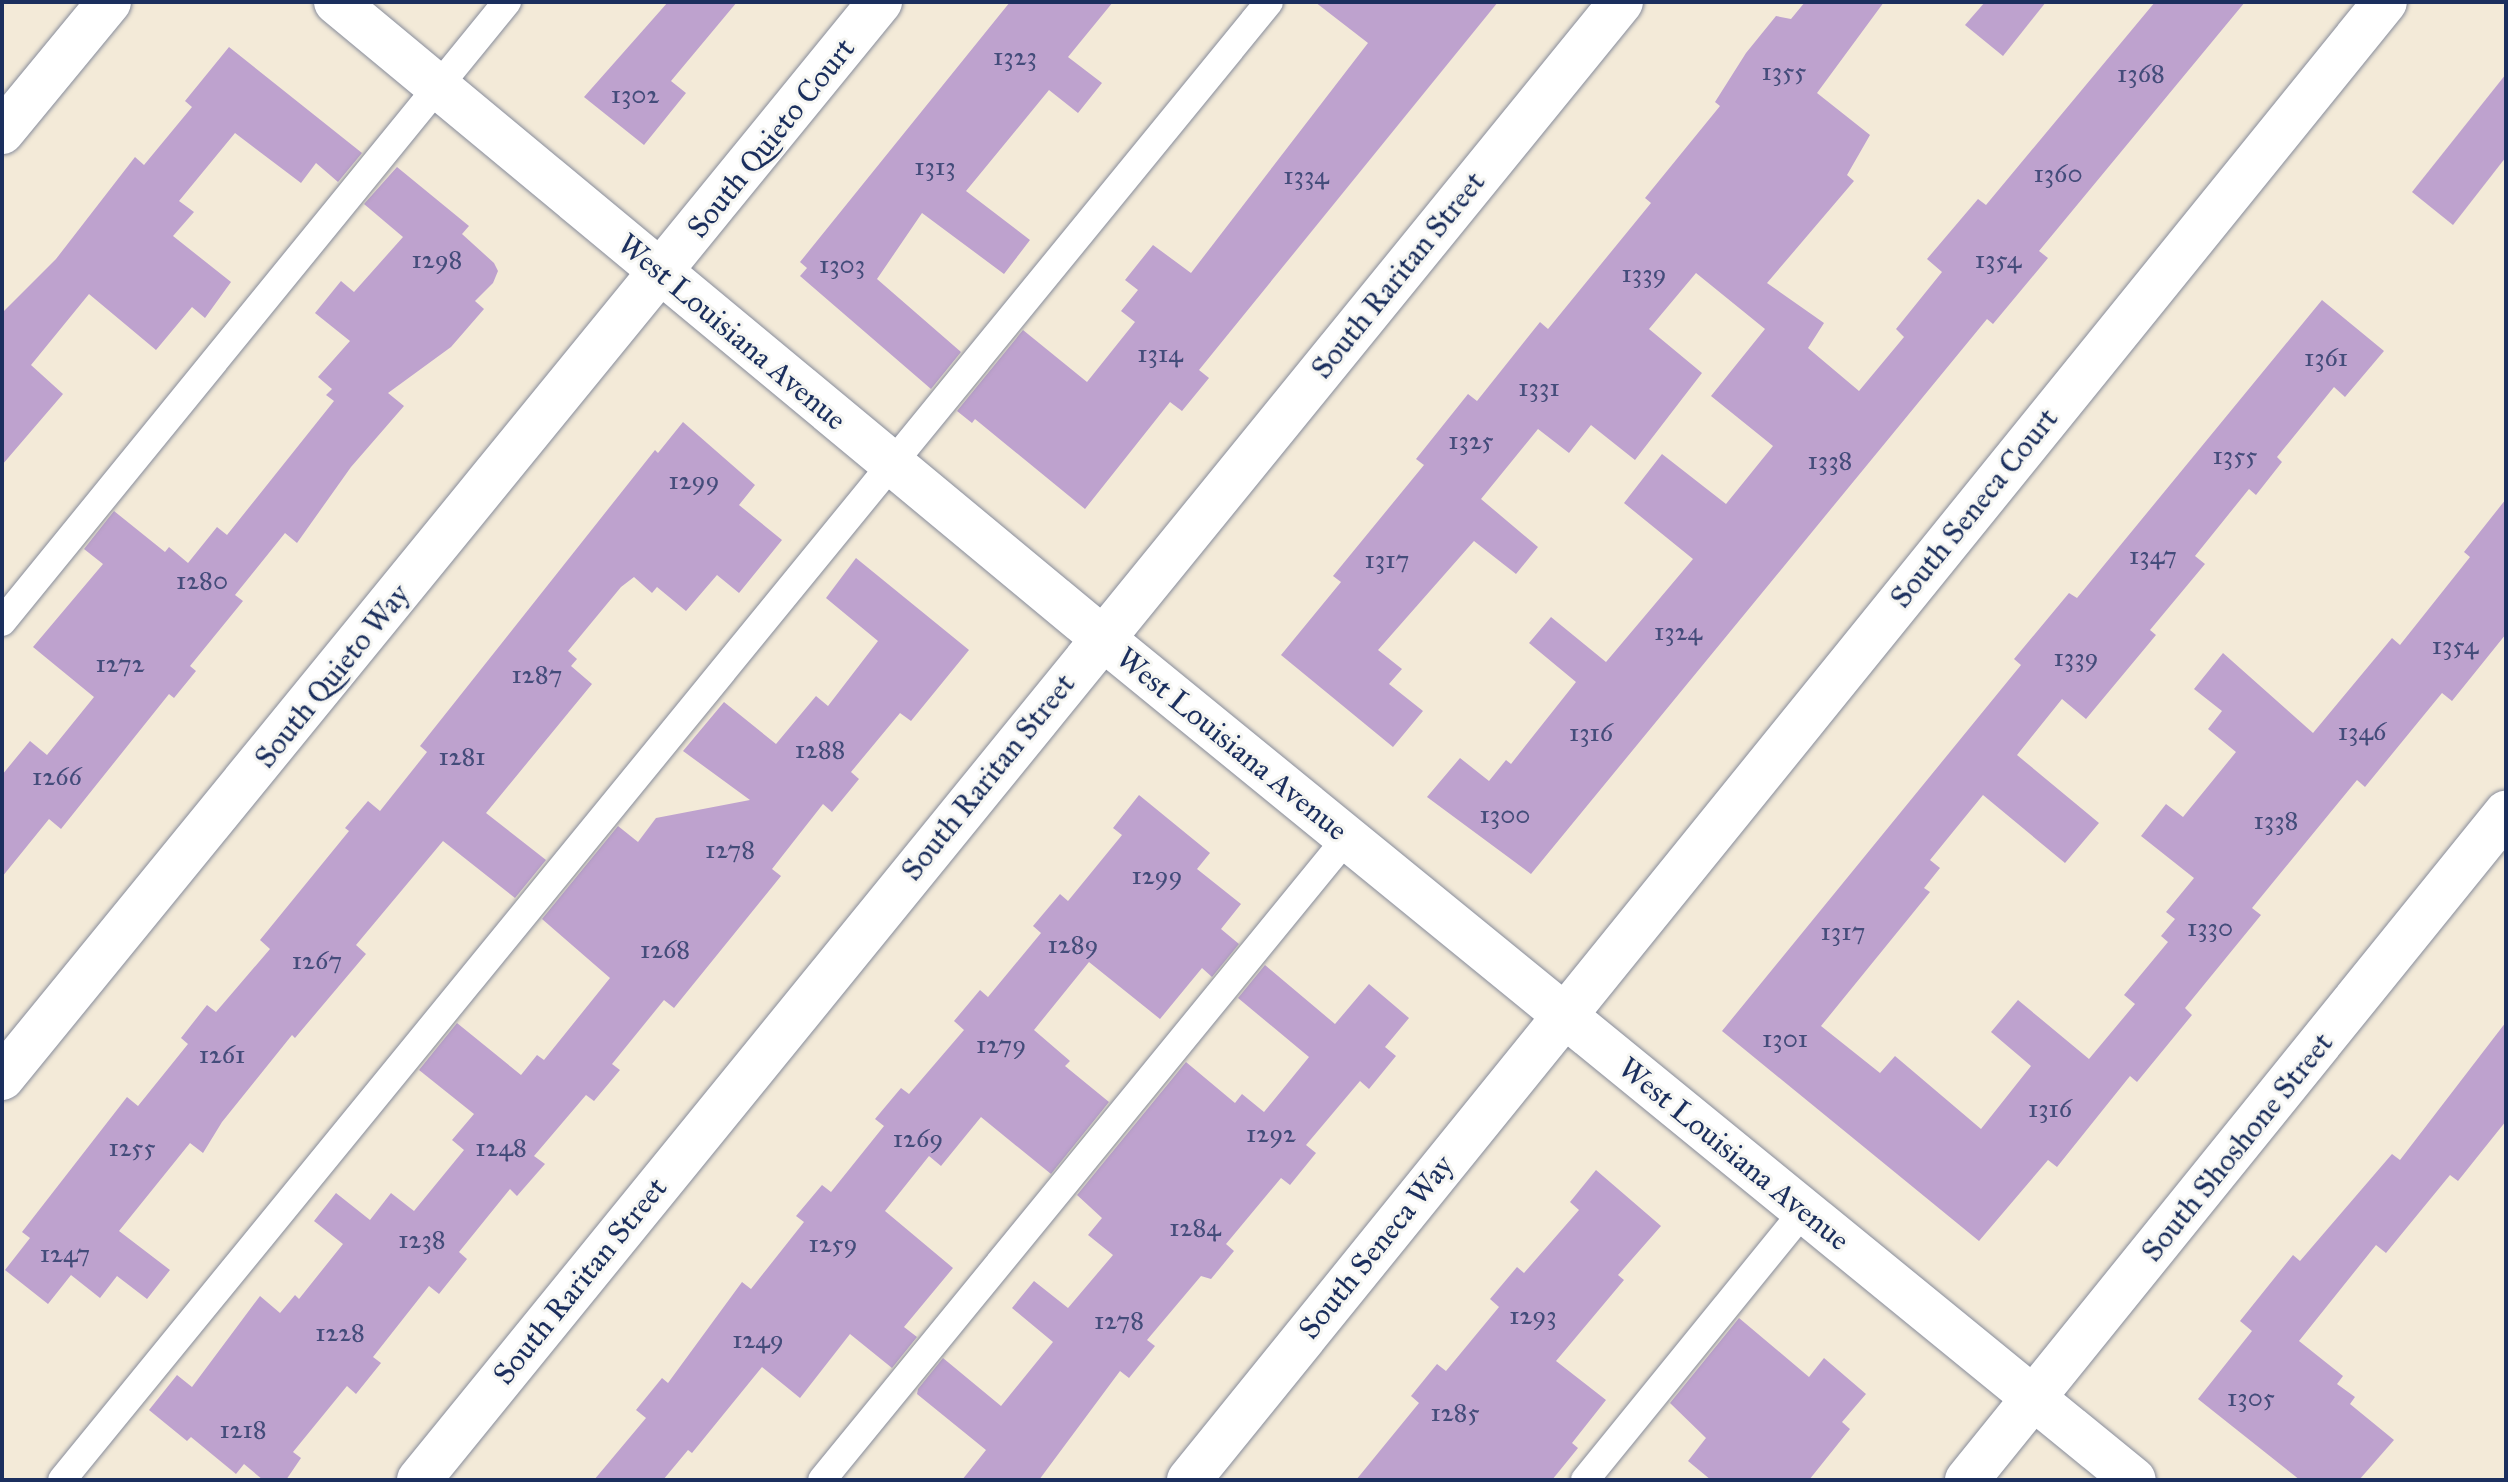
<!DOCTYPE html>
<html>
<head>
<meta charset="utf-8">
<style>
	body { margin:0 }
	#map { position:relative; width:2508px; height:1482px; overflow:hidden; background:#f3ead8; font-family:"IM FELL Great Primer",serif }
	div>[style] { position:absolute }
	[style*='--x'] { left:calc(var(--x)*1px); top:calc(var(--y)*1px); width:calc(var(--w)*1px); rotate:calc(var(--a)*1deg) }
	.building>* { inset:0; background:#bea2ce }
	.roads { filter:drop-shadow(0 0 2px #878c9b) drop-shadow(0 0 2px #878c9b) }
	.service>* { height:28px; margin:-14px; padding:0 14px; transform-origin:14px; border-radius:14px; background:#fff }
	.minor>* { height:44px; margin:-22px; padding:0 22px; transform-origin:22px; border-radius:22px; background:#fff }
	.tertiary>* { height:44px; margin:-22px; padding:0 22px; transform-origin:22px; border-radius:22px; background:#fff }
	span { translate:-50% -50%; white-space:nowrap; text-align:center; line-height:1.15; -webkit-text-stroke:6px #f6f6f2; paint-order:stroke }
	.number-label { font-size:26px; color:#444c7a }
	.number-label span { -webkit-text-stroke-width:0 }
	.street-label { font-size:30px; color:#1b2f5e }
	.frame { position:absolute; inset:0; border:4px solid #1b2f5e; pointer-events:none }
</style>
</head>
<body>
<div id="map">
	<div class="building">
		<i style="clip-path:polygon(668px 2px,737px 2px,671px 81px,686px 93px,644px 145px,584px 97px)"></i>
		<i style="clip-path:polygon(1010px 2px,1113px 2px,1068px 57px,1102px 83px,1078px 113px,1049px 90px,966px 191px,1030px 240px,1004px 274px,922px 213px,877px 279px,961px 352px,931px 389px,800px 276px,807px 268px,800px 262px)"></i>
		<i style="clip-path:polygon(1315px 2px,1498px 2px,1199px 370px,1209px 378px,1182px 411px,1170px 402px,1085px 509px,975px 419px,972px 423px,957px 411px,1023px 330px,1087px 382px,1135px 322px,1121px 311px,1138px 290px,1125px 280px,1153px 245px,1191px 273px,1368px 43px)"></i>
		<i style="clip-path:polygon(1805px 2px,1884px 2px,1817px 93px,1870px 135px,1847px 175px,1854px 181px,1767px 283px,1824px 323px,1808px 348px,1859px 391px,1904px 337px,1896px 329px,1942px 272px,1927px 259px,1978px 199px,1986px 205px,2155px 2px,2245px 2px,2039px 251px,2048px 258px,1993px 324px,1987px 319px,1531px 874px,1427px 797px,1460px 758px,1489px 781px,1506px 760px,1511px 764px,1576px 682px,1529px 643px,1551px 617px,1606px 662px,1693px 559px,1624px 503px,1662px 454px,1726px 504px,1773px 446px,1711px 396px,1765px 329px,1696px 273px,1649px 329px,1702px 373px,1635px 460px,1591px 425px,1569px 453px,1538px 429px,1481px 499px,1538px 547px,1516px 574px,1474px 541px,1378px 650px,1402px 669px,1389px 684px,1423px 711px,1393px 747px,1281px 655px,1341px 582px,1333px 576px,1424px 465px,1416px 459px,1468px 394px,1477px 401px,1540px 322px,1548px 329px,1651px 203px,1645px 198px,1720px 106px,1715px 102px,1746px 53px,1776px 16px,1791px 19px)"></i>
		<i style="clip-path:polygon(1985px 2px,2046px 2px,2003px 56px,1965px 25px)"></i>
		<i style="clip-path:polygon(229px 47px,362px 153px,338px 182px,316px 163px,301px 183px,235px 133px,179px 201px,194px 212px,173px 236px,231px 282px,205px 318px,192px 307px,156px 350px,89px 294px,31px 365px,63px 394px,2px 465px,2px 313px,56px 259px,135px 157px,144px 165px,192px 107px,185px 101px)"></i>
		<i style="clip-path:polygon(2506px 74px,2506px 157px,2453px 225px,2412px 192px)"></i>
		<i style="clip-path:polygon(397px 167px,469px 226px,462px 234px,494px 263px,498px 271px,493px 283px,475px 301px,484px 309px,451px 347px,388px 393px,404px 406px,351px 467px,297px 543px,285px 533px,235px 595px,243px 601px,190px 666px,196px 671px,174px 698px,169px 694px,61px 829px,49px 819px,2px 877px,2px 775px,30px 741px,47px 755px,94px 697px,33px 647px,103px 564px,84px 549px,114px 511px,165px 552px,169px 547px,188px 563px,217px 527px,227px 535px,334px 401px,326px 395px,332px 389px,318px 377px,350px 341px,315px 313px,341px 281px,354px 292px,403px 237px,364px 204px)"></i>
		<i style="clip-path:polygon(2322px 300px,2384px 351px,2345px 397px,2334px 387px,2277px 457px,2282px 462px,2256px 495px,2249px 489px,2195px 556px,2205px 564px,2150px 630px,2156px 635px,2086px 719px,2062px 699px,2017px 755px,2099px 823px,2065px 863px,1983px 795px,1930px 860px,1940px 868px,1924px 888px,1930px 892px,1821px 1026px,1880px 1073px,1895px 1056px,1981px 1129px,2031px 1066px,1991px 1032px,2018px 1000px,2089px 1059px,2135px 1004px,2124px 995px,2168px 942px,2161px 936px,2175px 919px,2166px 912px,2194px 878px,2141px 836px,2166px 804px,2183px 817px,2236px 752px,2208px 729px,2222px 711px,2194px 689px,2223px 653px,2313px 733px,2392px 638px,2400px 645px,2470px 557px,2464px 552px,2506px 499px,2506px 634px,2452px 701px,2442px 693px,2365px 787px,2357px 780px,2252px 908px,2261px 915px,2185px 1008px,2192px 1015px,2137px 1082px,2130px 1076px,2057px 1167px,2048px 1160px,1979px 1241px,1722px 1031px,2021px 665px,2014px 659px,2069px 593px,2077px 598px)"></i>
		<i style="clip-path:polygon(683px 422px,755px 485px,739px 505px,782px 540px,739px 593px,717px 575px,686px 611px,657px 587px,652px 593px,634px 577px,621px 587px,568px 651px,577px 659px,571px 666px,592px 684px,486px 813px,546px 860px,515px 898px,443px 841px,356px 945px,366px 954px,295px 1038px,292px 1035px,222px 1122px,203px 1153px,190px 1143px,119px 1231px,170px 1270px,147px 1299px,117px 1276px,100px 1298px,71px 1275px,48px 1304px,5px 1270px,30px 1238px,22px 1232px,127px 1097px,138px 1106px,188px 1044px,181px 1038px,207px 1005px,216px 1012px,270px 949px,260px 940px,349px 831px,345px 828px,368px 801px,380px 811px,427px 752px,420px 746px,655px 450px,658px 453px)"></i>
		<i style="clip-path:polygon(856px 558px,969px 650px,911px 721px,900px 713px,851px 772px,859px 779px,832px 812px,823px 804px,772px 869px,781px 876px,674px 1008px,664px 1000px,612px 1064px,620px 1070px,594px 1101px,586px 1095px,534px 1156px,545px 1164px,517px 1196px,510px 1189px,459px 1252px,467px 1259px,439px 1294px,429px 1286px,373px 1357px,381px 1363px,356px 1394px,347px 1386px,293px 1452px,301px 1458px,286px 1480px,263px 1480px,244px 1464px,236px 1474px,191px 1437px,187px 1441px,149px 1410px,177px 1375px,192px 1387px,260px 1296px,280px 1313px,295px 1295px,299px 1299px,343px 1244px,314px 1221px,336px 1193px,370px 1220px,391px 1193px,414px 1211px,464px 1150px,452px 1140px,474px 1114px,419px 1070px,457px 1023px,521px 1075px,537px 1055px,544px 1060px,610px 978px,542px 919px,618px 826px,638px 842px,656px 818px,750px 800px,683px 751px,724px 702px,776px 744px,816px 696px,828px 706px,878px 641px,826px 598px)"></i>
		<i style="clip-path:polygon(1139px 795px,1210px 853px,1197px 869px,1241px 904px,1221px 929px,1239px 944px,1212px 977px,1202px 968px,1160px 1019px,1089px 962px,1034px 1030px,1070px 1061px,1065px 1066px,1109px 1102px,1051px 1174px,981px 1117px,941px 1166px,929px 1156px,885px 1211px,953px 1268px,904px 1327px,917px 1337px,892px 1368px,850px 1334px,800px 1398px,762px 1367px,692px 1453px,688px 1450px,663px 1480px,594px 1480px,646px 1418px,636px 1410px,662px 1378px,668px 1383px,742px 1282px,751px 1289px,804px 1222px,796px 1216px,822px 1185px,831px 1192px,884px 1126px,875px 1119px,901px 1088px,909px 1094px,964px 1030px,954px 1021px,980px 990px,988px 997px,1041px 933px,1033px 926px,1060px 894px,1068px 901px,1122px 835px,1113px 828px)"></i>
		<i style="clip-path:polygon(1265px 965px,1335px 1024px,1369px 984px,1409px 1018px,1385px 1047px,1396px 1056px,1369px 1089px,1360px 1081px,1306px 1145px,1316px 1153px,1290px 1185px,1281px 1178px,1226px 1244px,1234px 1251px,1211px 1279px,1201px 1276px,1147px 1340px,1155px 1346px,1129px 1378px,1120px 1371px,1039px 1480px,962px 1480px,986px 1450px,917px 1394px,918px 1389px,943px 1358px,1001px 1406px,1053px 1342px,1012px 1308px,1034px 1281px,1068px 1308px,1113px 1255px,1088px 1235px,1102px 1218px,1077px 1195px,1168px 1084px,1186px 1062px,1235px 1103px,1242px 1094px,1264px 1112px,1309px 1057px,1238px 998px)"></i>
		<i style="clip-path:polygon(2506px 1022px,2506px 1121px,2458px 1181px,2450px 1175px,2386px 1253px,2376px 1245px,2299px 1341px,2343px 1376px,2337px 1384px,2355px 1397px,2350px 1404px,2394px 1440px,2359px 1480px,2300px 1480px,2198px 1399px,2252px 1331px,2240px 1321px,2293px 1255px,2300px 1261px,2392px 1154px,2400px 1160px)"></i>
		<i style="clip-path:polygon(1596px 1170px,1661px 1226px,1618px 1275px,1624px 1280px,1556px 1361px,1606px 1400px,1572px 1443px,1578px 1448px,1552px 1480px,1356px 1480px,1419px 1403px,1411px 1396px,1437px 1364px,1446px 1371px,1499px 1307px,1490px 1299px,1517px 1267px,1524px 1273px,1579px 1210px,1570px 1202px)"></i>
		<i style="clip-path:polygon(1739px 1318px,1809px 1377px,1824px 1358px,1866px 1394px,1842px 1422px,1850px 1429px,1809px 1480px,1711px 1480px,1688px 1461px,1706px 1438px,1670px 1403px)"></i>
	</div>
	<div class="roads">
		<div class="service">
			<i style="--x:2;--y:622;--w:800;--a:-50.84"></i>
			<i style="--x:62;--y:1480;--w:1908;--a:-50.76"></i>
			<i style="--x:822;--y:1480;--w:829;--a:-50.73"></i>
			<i style="--x:1585;--y:1480;--w:347;--a:-50.9"></i>
		</div>
		<div class="minor">
			<i style="--x:2;--y:132;--w:168;--a:-50.5"></i>
			<i style="--x:2;--y:1078;--w:1389;--a:-50.79"></i>
			<i style="--x:419;--y:1480;--w:1905;--a:-50.88"></i>
			<i style="--x:1189;--y:1480;--w:1901;--a:-51.02"></i>
			<i style="--x:1967;--y:1480;--w:858;--a:-51.06"></i>
		</div>
		<div class="tertiary">
			<i style="--x:336;--y:2;--w:994;--a:39.69"></i>
			<i style="--x:1101;--y:637;--w:1333;--a:39.22"></i>
		</div>
	</div>
	<div class="number-label">
		<span style="left:1015px;top:57px">1323</span>
		<span style="left:1784px;top:72px">1355</span>
		<span style="left:2141px;top:74px">1368</span>
		<span style="left:635px;top:95px">1302</span>
		<span style="left:935px;top:167px">1313</span>
		<span style="left:2058px;top:174px">1360</span>
		<span style="left:1306px;top:176px">1334</span>
		<span style="left:437px;top:260px">1298</span>
		<span style="left:1998px;top:260px">1354</span>
		<span style="left:842px;top:265px">1303</span>
		<span style="left:1644px;top:274px">1339</span>
		<span style="left:1160px;top:354px">1314</span>
		<span style="left:2326px;top:358px">1361</span>
		<span style="left:1539px;top:388px">1331</span>
		<span style="left:1471px;top:441px">1325</span>
		<span style="left:2235px;top:456px">1355</span>
		<span style="left:1830px;top:461px">1338</span>
		<span style="left:694px;top:481px">1299</span>
		<span style="left:2153px;top:556px">1347</span>
		<span style="left:1387px;top:560px">1317</span>
		<span style="left:202px;top:581px">1280</span>
		<span style="left:1678px;top:632px">1324</span>
		<span style="left:2455px;top:646px">1354</span>
		<span style="left:2076px;top:658px">1339</span>
		<span style="left:120px;top:664px">1272</span>
		<span style="left:537px;top:675px">1287</span>
		<span style="left:2362px;top:732px">1346</span>
		<span style="left:1591px;top:733px">1316</span>
		<span style="left:820px;top:750px">1288</span>
		<span style="left:462px;top:757px">1281</span>
		<span style="left:57px;top:777px">1266</span>
		<span style="left:1505px;top:815px">1300</span>
		<span style="left:2276px;top:821px">1338</span>
		<span style="left:730px;top:850px">1278</span>
		<span style="left:1157px;top:876px">1299</span>
		<span style="left:2210px;top:928px">1330</span>
		<span style="left:1843px;top:932px">1317</span>
		<span style="left:1073px;top:945px">1289</span>
		<span style="left:665px;top:950px">1268</span>
		<span style="left:317px;top:961px">1267</span>
		<span style="left:1785px;top:1039px">1301</span>
		<span style="left:1001px;top:1045px">1279</span>
		<span style="left:222px;top:1055px">1261</span>
		<span style="left:2050px;top:1109px">1316</span>
		<span style="left:1271px;top:1134px">1292</span>
		<span style="left:918px;top:1139px">1269</span>
		<span style="left:132px;top:1148px">1255</span>
		<span style="left:501px;top:1148px">1248</span>
		<span style="left:1195px;top:1228px">1284</span>
		<span style="left:422px;top:1240px">1238</span>
		<span style="left:833px;top:1244px">1259</span>
		<span style="left:65px;top:1254px">1247</span>
		<span style="left:1533px;top:1316px">1293</span>
		<span style="left:1119px;top:1321px">1278</span>
		<span style="left:340px;top:1333px">1228</span>
		<span style="left:758px;top:1340px">1249</span>
		<span style="left:2251px;top:1398px">1305</span>
		<span style="left:1455px;top:1413px">1285</span>
		<span style="left:243px;top:1430px">1218</span>
	</div>
	<div class="street-label">
		<span style="left:771px;top:138px;rotate:-51deg">South Quieto Court</span>
		<span style="left:1398px;top:275px;rotate:-51deg">South Raritan Street</span>
		<span style="left:732px;top:332px;rotate:40deg">West Louisiana Avenue</span>
		<span style="left:1974px;top:508px;rotate:-51deg">South Seneca Court</span>
		<span style="left:332px;top:676px;rotate:-51deg">South Quieto Way</span>
		<span style="left:1232px;top:744px;rotate:39deg">West Louisiana Avenue</span>
		<span style="left:988px;top:777px;rotate:-51deg">South Raritan Street</span>
		<span style="left:2237px;top:1147px;rotate:-51deg">South Shoshone Street</span>
		<span style="left:1734px;top:1154px;rotate:39deg">West Louisiana Avenue</span>
		<span style="left:1376px;top:1247px;rotate:-51deg">South Seneca Way</span>
		<span style="left:580px;top:1281px;rotate:-51deg">South Raritan Street</span>
	</div>
	<div class="frame"></div>
</div>
</body>
</html>
